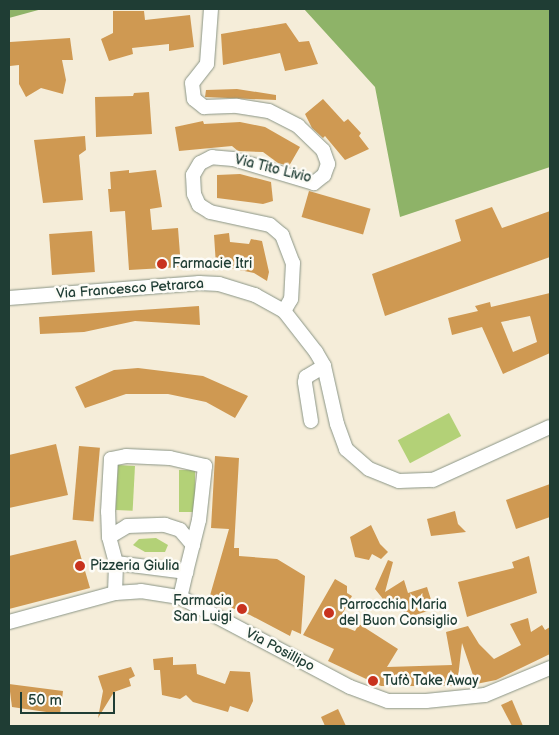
<!DOCTYPE html>
<html>
<head>
<meta charset="utf-8">
<style>
	body { margin:0 }
	#map { position:relative; width:559px; height:735px; overflow:hidden; background:#f5edd9; font-family:"Balsamiq Sans",sans-serif }
	div>[style] { position:absolute }
	[style*='--x'] { left:calc(var(--x)*1px); top:calc(var(--y)*1px); width:calc(var(--w)*1px); rotate:calc(var(--a)*1deg) }
	.green>* { inset:0; background:#b3d177; transform-origin:0 0 }
	.forest>* { inset:0; background:#8eb368 }
	.building>* { inset:0; background:#cf9952; transform-origin:0 0 }
	.roads { filter:drop-shadow(0 0 1px #8a9586) drop-shadow(0 0 1px #8a9586) }
	.minor>* { height:14px; margin:-7px; padding:0 7px; transform-origin:7px; border-radius:7px; background:#fff }
	.dots>* { width:14px; height:14px; translate:-50% -50%; box-sizing:border-box; border:2px solid #fdfcf7; border-radius:50% }
	span { translate:-50% -50%; white-space:nowrap; text-align:center; line-height:1.15; -webkit-text-stroke:5px #fdfcf7; paint-order:stroke }
	.street-label { font-size:14px; color:#1f3d34 }
	.poi-label { font-size:14px; color:#1f3d34 }
	.left { translate:0 -50%; text-align:left }
	.right { translate:-100% -50%; text-align:right }
	.frame { position:absolute; inset:0; border:10px solid #1f3d34; pointer-events:none }
	.scale { position:absolute; left:20px; top:692px; width:95px; height:22px; box-sizing:border-box; border:2px solid #1f3d34; border-top:0; padding-left:6px; font-size:15px; line-height:18px; white-space:nowrap; color:#1f3d34; -webkit-text-stroke:4px #fdfcf7; paint-order:stroke }
</style>
</head>
<body>
<div id="map">
	<div class="green">
		<i style="left:449px;top:413px;width:26px;height:58px;rotate:62deg"></i>
		<i style="left:118px;top:465px;width:17px;height:45px;rotate:3deg"></i>
		<i style="left:179px;top:470px;width:16px;height:42px"></i>
		<i style="clip-path:polygon(156px 538px,168px 545px,165px 552px,145px 552px,133px 545px,139px 539px)"></i>
	</div>
	<div class="forest">
		<i style="clip-path:polygon(9px 9px,42px 9px,9px 18px)"></i>
		<i style="clip-path:polygon(304px 9px,550px 9px,550px 167px,400px 217px,375px 87px)"></i>
	</div>
	<div class="building">
		<i style="clip-path:polygon(113px 11px,144px 11px,145px 20px,190px 15px,194px 47px,169px 51px,169px 44px,132px 48px,133px 54px,109px 61px,101px 39px,113px 33px)"></i>
		<i style="clip-path:polygon(286px 23px,299px 42px,309px 41px,318px 64px,285px 71px,280px 53px,223px 65px,221px 34px)"></i>
		<i style="clip-path:polygon(70px 38px,73px 60px,62px 60px,66px 80px,63px 94px,41px 88px,26px 97px,19px 84px,19px 65px,10px 66px,10px 42px)"></i>
		<i style="clip-path:polygon(237px 89px,276px 95px,276px 100px,205px 97px,206px 90px)"></i>
		<i style="clip-path:polygon(149px 92px,152px 134px,96px 137px,95px 97px,133px 96px,134px 93px)"></i>
		<i style="clip-path:polygon(323px 99px,344px 122px,348px 119px,361px 133px,359px 136px,369px 149px,345px 160px,325px 136px,323px 138px,312px 128px,305px 114px)"></i>
		<i style="clip-path:polygon(203px 121px,204px 124px,240px 122px,265px 127px,300px 147px,289px 166px,278px 163px,263px 152px,238px 151px,232px 146px,179px 151px,175px 127px)"></i>
		<i style="clip-path:polygon(85px 136px,86px 150px,79px 155px,83px 200px,43px 203px,34px 140px)"></i>
		<i style="clip-path:polygon(129px 170px,129px 173px,156px 170px,162px 207px,150px 209px,152px 230px,178px 228px,181px 267px,129px 270px,125px 211px,110px 212px,108px 189px,111px 189px,110px 172px)"></i>
		<i style="clip-path:polygon(240px 174px,271px 182px,273px 201px,263px 204px,217px 198px,217px 175px)"></i>
		<i style="left:309px;top:191px;width:64px;height:27px;rotate:16deg"></i>
		<i style="clip-path:polygon(492px 207px,502px 228px,550px 211px,550px 257px,385px 316px,372px 274px,461px 241px,455px 220px)"></i>
		<i style="left:92px;top:231px;width:41px;height:43px;rotate:86deg"></i>
		<i style="clip-path:polygon(229px 233px,230px 242px,249px 244px,251px 239px,262px 241px,269px 272px,267px 281px,254px 273px,216px 265px,214px 235px)"></i>
		<i style="clip-path:polygon(evenodd,550px 293px,550px 353px,503px 374px,482px 327px,452px 335px,448px 318px,478px 311px,475px 306px,490px 302px,491px 307px,550px 293px,530px 316px,537px 342px,513px 352px,501px 322px,530px 316px)"></i>
		<i style="clip-path:polygon(199px 306px,200px 325px,135px 321px,84px 332px,40px 334px,39px 317px)"></i>
		<i style="clip-path:polygon(138px 368px,203px 376px,248px 396px,235px 418px,206px 402px,168px 394px,126px 394px,85px 408px,75px 387px,114px 370px)"></i>
		<i style="clip-path:polygon(56px 444px,68px 495px,9px 508px,9px 455px)"></i>
		<i style="left:79px;top:446px;width:21px;height:74px;rotate:5deg"></i>
		<i style="clip-path:polygon(215px 456px,239px 458px,234px 548px,239px 548px,239px 556px,277px 559px,305px 576px,301px 634px,292px 630px,290px 636px,250px 615px,209px 599px,229px 529px,211px 528px)"></i>
		<i style="clip-path:polygon(550px 484px,550px 517px,516px 529px,506px 500px)"></i>
		<i style="clip-path:polygon(455px 511px,458px 524px,466px 532px,431px 536px,427px 519px)"></i>
		<i style="clip-path:polygon(371px 525px,380px 544px,388px 552px,381px 559px,372px 554px,369px 560px,355px 557px,350px 537px)"></i>
		<i style="clip-path:polygon(76px 540px,90px 588px,9px 609px,9px 556px)"></i>
		<i style="clip-path:polygon(529px 556px,537px 593px,467px 617px,458px 582px,514px 568px,512px 562px)"></i>
		<i style="clip-path:polygon(388px 560px,393px 562px,385px 592px,404px 580px,408px 593px,427px 587px,434px 609px,406px 618px,402px 606px,387px 604px,375px 589px)"></i>
		<i style="clip-path:polygon(335px 579px,347px 586px,347px 593px,352px 596px,337px 624px,355px 631px,359px 624px,398px 649px,387px 667px,452px 665px,446px 632px,468px 626px,479px 644px,494px 659px,521px 645px,510px 624px,528px 618px,531px 632px,542px 625px,545px 630px,550px 627px,550px 654px,496px 680px,476px 684px,462px 643px,457px 686px,381px 686px,328px 661px,334px 649px,303px 635px)"></i>
		<i style="clip-path:polygon(173px 657px,173px 665px,196px 664px,197px 674px,225px 684px,230px 671px,250px 672px,253px 701px,248px 712px,230px 706px,228px 712px,193px 702px,186px 695px,180px 699px,162px 695px,160px 670px,154px 670px,153px 659px)"></i>
		<i style="clip-path:polygon(131px 667px,135px 676px,129px 679px,131px 686px,114px 692px,98px 718px,103px 691px,98px 676px)"></i>
		<i style="clip-path:polygon(9px 684px,63px 691px,60px 714px,12px 707px)"></i>
		<i style="clip-path:polygon(512px 700px,523px 726px,512px 726px,501px 705px)"></i>
		<i style="clip-path:polygon(338px 709px,346px 726px,325px 726px,321px 717px)"></i>
	</div>
	<div class="roads">
		<div class="minor">
			<i style="--x:211;--y:9;--w:55;--a:94.2"></i>
			<i style="--x:207;--y:64;--w:24;--a:128"></i>
			<i style="--x:192;--y:83;--w:16;--a:83"></i>
			<i style="--x:194;--y:99;--w:13;--a:39"></i>
			<i style="--x:204;--y:107;--w:33;--a:-2"></i>
			<i style="--x:237;--y:106;--w:32;--a:9"></i>
			<i style="--x:269;--y:111;--w:33;--a:27"></i>
			<i style="--x:298;--y:126;--w:35;--a:44"></i>
			<i style="--x:323;--y:150;--w:15;--a:70"></i>
			<i style="--x:328;--y:164;--w:12;--a:110"></i>
			<i style="--x:324;--y:175;--w:13;--a:141"></i>
			<i style="--x:314;--y:183;--w:84;--a:-163.5"></i>
			<i style="--x:233;--y:159;--w:21;--a:-175"></i>
			<i style="--x:212;--y:157;--w:13;--a:153"></i>
			<i style="--x:200;--y:163;--w:14;--a:120"></i>
			<i style="--x:193;--y:175;--w:19;--a:87"></i>
			<i style="--x:194;--y:194;--w:12;--a:66"></i>
			<i style="--x:199;--y:205;--w:13;--a:32"></i>
			<i style="--x:210;--y:212;--w:61;--a:12.2"></i>
			<i style="--x:270;--y:225;--w:16;--a:40"></i>
			<i style="--x:282;--y:235;--w:30;--a:69"></i>
			<i style="--x:293;--y:263;--w:36;--a:93"></i>
			<i style="--x:291;--y:299;--w:14;--a:120"></i>
			<i style="--x:9;--y:298;--w:191;--a:-4.5"></i>
			<i style="--x:199;--y:283;--w:20;--a:3"></i>
			<i style="--x:219;--y:284;--w:38;--a:17"></i>
			<i style="--x:255;--y:295;--w:33;--a:29"></i>
			<i style="--x:284;--y:311;--w:52;--a:52"></i>
			<i style="--x:316;--y:352;--w:16;--a:60"></i>
			<i style="--x:324;--y:366;--w:59;--a:77.4"></i>
			<i style="--x:337;--y:424;--w:27;--a:70"></i>
			<i style="--x:346;--y:449;--w:30;--a:41"></i>
			<i style="--x:369;--y:469;--w:32;--a:22"></i>
			<i style="--x:399;--y:481;--w:34;--a:-2"></i>
			<i style="--x:433;--y:480;--w:128;--a:-24.4"></i>
			<i style="--x:311;--y:421;--w:39;--a:-99"></i>
			<i style="--x:305;--y:382;--w:5;--a:-79"></i>
			<i style="--x:306;--y:377;--w:21;--a:-31"></i>
			<i style="--x:109;--y:537;--w:21;--a:-31"></i>
			<i style="--x:127;--y:526;--w:38;--a:-2"></i>
			<i style="--x:165;--y:525;--w:16;--a:18"></i>
			<i style="--x:180;--y:530;--w:20;--a:49"></i>
			<i style="--x:116;--y:563;--w:27;--a:-105"></i>
			<i style="--x:109;--y:537;--w:25;--a:-92"></i>
			<i style="--x:108;--y:512;--w:53;--a:-86.8"></i>
			<i style="--x:111;--y:459;--w:15;--a:-11"></i>
			<i style="--x:126;--y:456;--w:44;--a:2.6"></i>
			<i style="--x:170;--y:458;--w:36;--a:13"></i>
			<i style="--x:205;--y:466;--w:54;--a:96.3"></i>
			<i style="--x:199;--y:520;--w:54;--a:104"></i>
			<i style="--x:115;--y:593;--w:30;--a:-88"></i>
			<i style="--x:116;--y:563;--w:71;--a:7.3"></i>
			<i style="--x:186;--y:572;--w:26;--a:103"></i>
			<i style="--x:9;--y:622;--w:110;--a:-15.3"></i>
			<i style="--x:115;--y:593;--w:26;--a:-4"></i>
			<i style="--x:141;--y:591;--w:39;--a:9"></i>
			<i style="--x:180;--y:597;--w:192;--a:27.9"></i>
			<i style="--x:350;--y:687;--w:40;--a:20.2"></i>
			<i style="--x:388;--y:701;--w:38;--a:0"></i>
			<i style="--x:426;--y:701;--w:59;--a:-5.8"></i>
			<i style="--x:485;--y:695;--w:70;--a:-22.6"></i>
		</div>
	</div>
	<div class="dots">
		<i style="left:162px;top:264px;background:#c8321e"></i>
		<i style="left:80px;top:566px;background:#c8321e"></i>
		<i style="left:242px;top:609px;background:#c8321e"></i>
		<i style="left:329px;top:613px;background:#c8321e"></i>
		<i style="left:373px;top:681px;background:#c8321e"></i>
	</div>
	<div class="street-label">
		<span style="left:273px;top:169px;rotate:14deg">Via Tito Livio</span>
		<span style="left:130px;top:289px;rotate:-4deg">Via Francesco Petrarca</span>
		<span style="left:280px;top:650px;rotate:28deg">Via Posillipo</span>
	</div>
	<div class="poi-label">
		<span class="left" style="left:172px;top:264px">Farmacie Itri</span>
		<span class="left" style="left:90px;top:566px">Pizzeria Giulia</span>
		<span class="right" style="left:232px;top:609px">Farmacia<br>San Luigi</span>
		<span class="left" style="left:339px;top:613px">Parrocchia Maria<br>del Buon Consiglio</span>
		<span class="left" style="left:383px;top:681px">Tufò Take Away</span>
	</div>
	<div class="frame"></div>
	<div class="scale">50 m</div>
</div>
</body>
</html>
